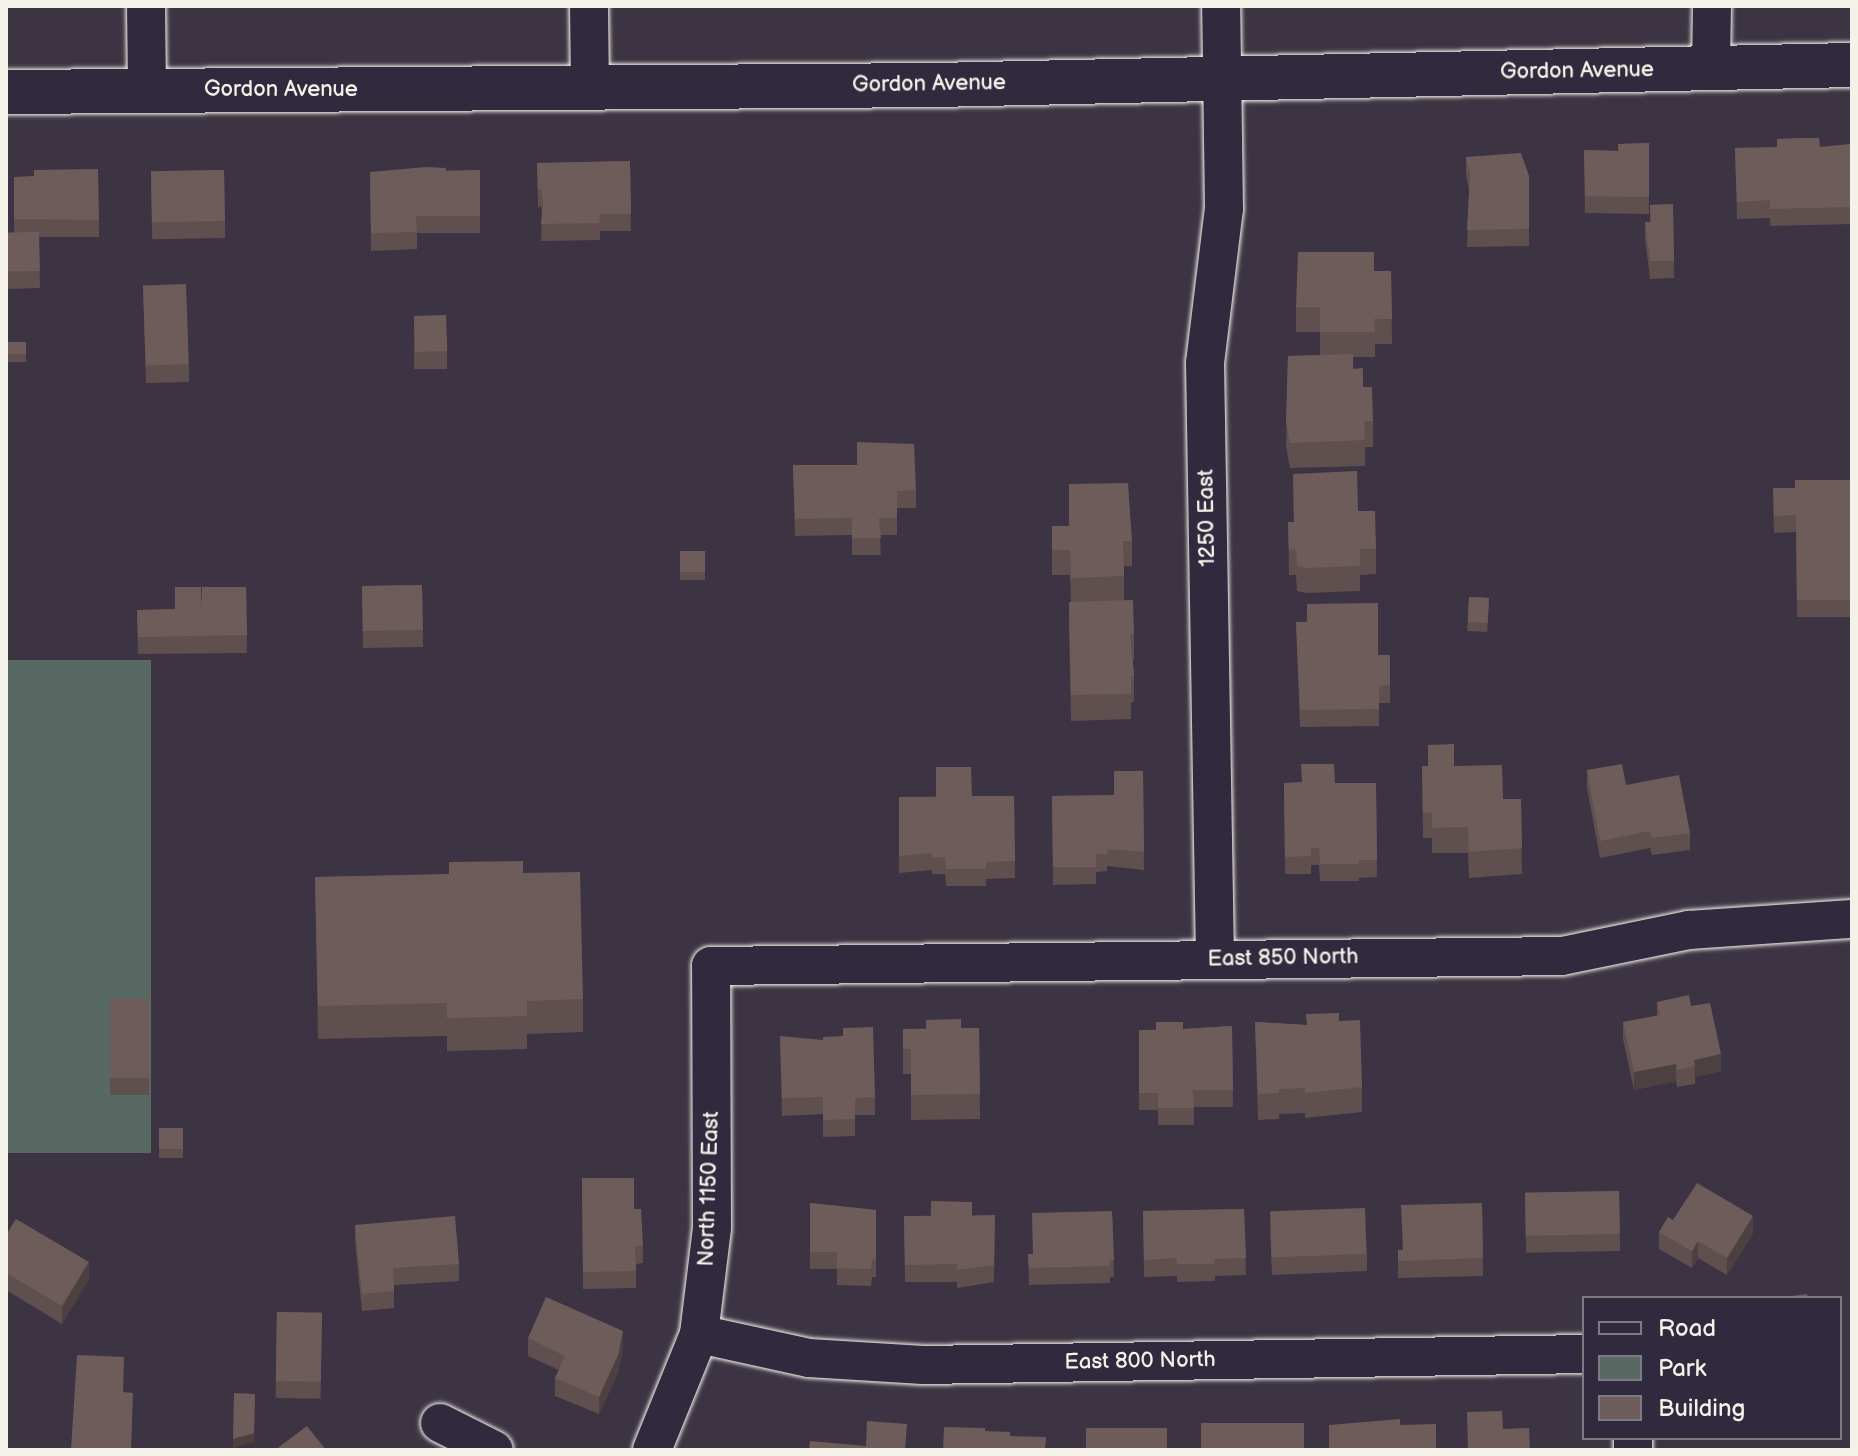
<!DOCTYPE html>
<html>
<head>
<meta charset="utf-8">
<style>
	body { margin:0 }
	#map { position:relative; width:1858px; height:1456px; overflow:hidden; background:#3c3443; font-family:"Balsamiq Sans",sans-serif }
	div>[style] { position:absolute }
	[style*='--x'] { left:calc(var(--x)*1px); top:calc(var(--y)*1px); width:calc(var(--w)*1px); rotate:calc(var(--a)*1deg) }
	.green>* { inset:0; background:#576962; transform-origin:0 0 }
	.roads { filter:drop-shadow(0 0 2px #f4f1e8) drop-shadow(0 0 2px #f4f1e8) }
	.street>* { height:38px; margin:-19px; padding:0 19px; transform-origin:19px; border-radius:19px; background:#2f2a3d }
	.secondary>* { height:44px; margin:-22px; padding:0 22px; transform-origin:22px; border-radius:22px; background:#2f2a3d }
	.wall>* { inset:0; background:#5f4f4e; transform-origin:0 0 }
	.shaded-wall>* { inset:0; background:#4d4040 }
	.building>* { inset:0; background:#6e5c5b; transform-origin:0 0 }
	span { translate:-50% -50%; white-space:nowrap; text-align:center; line-height:1.15; -webkit-text-stroke:6px #2f2a3d; paint-order:stroke }
	.street-label { font-size:22px; color:#f4f1e8 }
	.frame { position:absolute; inset:0; border:8px solid #f4f1e8; pointer-events:none }
	.legend { position:absolute; left:1582px; top:1296px; width:260px; height:144px; box-sizing:border-box; background:#2f2a3d; border:2px solid #7e7a81; margin:0; padding:10px 14px; list-style:none; font-size:24px; color:#f4f1e8 }
	.legend li { display:flex; align-items:center; gap:16px; height:40px }
	.legend b { width:40px; border:2px solid #7e7a81 }
</style>
</head>
<body>
<div id="map">
	<div class="green">
		<i style="left:6px;top:660px;width:145px;height:493px"></i>
	</div>
	<div class="roads">
		<div class="street">
			<i style="--x:146;--y:6;--w:85;--a:89.3"></i>
			<i style="--x:589;--y:6;--w:82;--a:89.3"></i>
			<i style="--x:1711;--y:68;--w:62;--a:-89.1"></i>
			<i style="--x:1215;--y:959;--w:596;--a:-90.96"></i>
			<i style="--x:1205;--y:363;--w:155;--a:-83"></i>
			<i style="--x:1224;--y:209;--w:203;--a:-90.8"></i>
			<i style="--x:699;--y:1334;--w:113;--a:12.3"></i>
			<i style="--x:809;--y:1358;--w:114;--a:3.5"></i>
			<i style="--x:923;--y:1365;--w:661;--a:-0.95"></i>
			<i style="--x:440;--y:1423;--w:60;--a:26.6"></i>
			<i style="--x:1633;--y:1438;--w:12;--a:90"></i>
			<i style="--x:652;--y:1450;--w:125;--a:-67.9"></i>
			<i style="--x:699;--y:1334;--w:107;--a:-83"></i>
			<i style="--x:712;--y:1228;--w:262;--a:-90.2"></i>
			<i style="--x:711;--y:966;--w:851;--a:-0.67"></i>
			<i style="--x:1562;--y:956;--w:130;--a:-11.6"></i>
			<i style="--x:1689;--y:930;--w:163;--a:-3.9"></i>
		</div>
		<div class="secondary">
			<i style="--x:6;--y:92;--w:929;--a:-0.43"></i>
			<i style="--x:935;--y:85;--w:917;--a:-1.25"></i>
		</div>
	</div>
	<div class="wall">
		<i style="left:27px;top:6px;width:49px;height:2px"></i>
		<i style="clip-path:polygon(1649px 143px,1649px 214px,1585px 213px,1584px 150px,1618px 151px,1618px 144px)"></i>
		<i style="clip-path:polygon(1820px 147px,1852px 186px,1852px 224px,1770px 226px,1770px 218px,1737px 219px,1735px 148px)"></i>
		<i style="clip-path:polygon(1466px 157px,1529px 176px,1529px 246px,1467px 247px,1469px 190px,1466px 174px)"></i>
		<i style="clip-path:polygon(630px 161px,631px 231px,600px 231px,600px 240px,541px 241px,542px 214px,541px 206px,538px 207px,537px 163px)"></i>
		<i style="left:224px;top:170px;width:68px;height:73px;rotate:89deg"></i>
		<i style="clip-path:polygon(480px 170px,480px 233px,417px 233px,417px 249px,371px 251px,370px 172px)"></i>
		<i style="clip-path:polygon(14px 177px,99px 220px,99px 237px,39px 237px,40px 288px,6px 289px,6px 233px,14px 233px)"></i>
		<i style="clip-path:polygon(1673px 204px,1674px 278px,1650px 279px,1645px 239px,1645px 222px,1650px 222px,1650px 205px)"></i>
		<i style="clip-path:polygon(1374px 271px,1391px 271px,1392px 344px,1375px 344px,1375px 357px,1353px 357px,1353px 369px,1363px 387px,1373px 421px,1373px 447px,1365px 447px,1365px 466px,1290px 468px,1286px 446px,1288px 356px,1320px 355px,1320px 332px,1296px 332px,1296px 307px)"></i>
		<i style="clip-path:polygon(143px 286px,189px 364px,189px 382px,146px 383px)"></i>
		<i style="clip-path:polygon(414px 316px,447px 351px,447px 369px,414px 369px)"></i>
		<i style="left:6px;top:342px;width:20px;height:20px"></i>
		<i style="clip-path:polygon(793px 465px,916px 490px,916px 508px,897px 508px,897px 535px,880px 535px,881px 555px,852px 555px,852px 535px,795px 536px)"></i>
		<i style="clip-path:polygon(1293px 474px,1358px 511px,1376px 549px,1376px 574px,1360px 575px,1360px 591px,1306px 593px,1297px 591px,1296px 575px,1289px 575px,1288px 522px,1294px 522px)"></i>
		<i style="clip-path:polygon(1852px 480px,1852px 617px,1797px 617px,1796px 532px,1774px 533px,1773px 488px,1795px 488px)"></i>
		<i style="clip-path:polygon(1052px 526px,1132px 541px,1132px 566px,1124px 566px,1124px 600px,1134px 634px,1134px 659px,1133px 659px,1134px 676px,1134px 702px,1131px 702px,1131px 719px,1071px 721px,1069px 627px,1069px 602px,1071px 602px,1070px 575px,1052px 575px)"></i>
		<i style="left:680px;top:551px;width:25px;height:29px"></i>
		<i style="left:422px;top:585px;width:62px;height:60px;rotate:89deg"></i>
		<i style="clip-path:polygon(246px 587px,247px 653px,138px 654px,137px 610px,201px 609px)"></i>
		<i style="left:1469px;top:597px;width:20px;height:34px;rotate:3deg"></i>
		<i style="clip-path:polygon(1296px 622px,1378px 655px,1390px 685px,1390px 703px,1379px 703px,1379px 726px,1300px 727px)"></i>
		<i style="clip-path:polygon(1422px 766px,1454px 766px,1503px 799px,1521px 799px,1522px 874px,1469px 878px,1468px 853px,1432px 853px,1432px 838px,1423px 838px)"></i>
		<i style="clip-path:polygon(1587px 770px,1626px 785px,1690px 833px,1690px 850px,1652px 855px,1650px 848px,1600px 858px,1587px 788px)"></i>
		<i style="clip-path:polygon(1143px 771px,1144px 870px,1107px 866px,1107px 871px,1096px 872px,1096px 884px,1053px 885px,1052px 796px,1114px 795px)"></i>
		<i style="clip-path:polygon(1284px 783px,1376px 783px,1377px 877px,1359px 878px,1359px 881px,1320px 881px,1319px 865px,1311px 865px,1311px 874px,1285px 874px)"></i>
		<i style="clip-path:polygon(972px 796px,1014px 796px,1015px 878px,986px 879px,986px 886px,946px 886px,945px 874px,932px 874px,932px 870px,899px 873px,899px 797px)"></i>
		<i style="clip-path:polygon(523px 873px,583px 999px,583px 1032px,527px 1034px,527px 1049px,447px 1051px,447px 1036px,318px 1039px,315px 877px)"></i>
		<i style="left:110px;top:999px;width:39px;height:96px"></i>
		<i style="clip-path:polygon(1657px 1002px,1691px 1006px,1721px 1071px,1695px 1077px,1695px 1084px,1677px 1087px,1676px 1081px,1634px 1090px,1623px 1039px,1623px 1022px,1657px 1016px)"></i>
		<i style="clip-path:polygon(1339px 1021px,1362px 1087px,1362px 1112px,1305px 1118px,1305px 1113px,1279px 1114px,1279px 1119px,1258px 1120px,1255px 1022px,1306px 1025px)"></i>
		<i style="clip-path:polygon(1232px 1026px,1233px 1107px,1194px 1107px,1194px 1125px,1158px 1125px,1158px 1110px,1139px 1110px,1139px 1030px,1183px 1029px)"></i>
		<i style="clip-path:polygon(961px 1028px,979px 1028px,980px 1119px,911px 1120px,911px 1074px,903px 1074px,903px 1029px)"></i>
		<i style="clip-path:polygon(780px 1036px,875px 1097px,875px 1115px,855px 1115px,855px 1136px,823px 1137px,823px 1114px,782px 1116px)"></i>
		<i style="left:159px;top:1128px;width:24px;height:30px"></i>
		<i style="clip-path:polygon(582px 1178px,634px 1209px,643px 1245px,643px 1263px,636px 1264px,636px 1288px,583px 1289px)"></i>
		<i style="left:1619px;top:1191px;width:60px;height:94px;rotate:89deg"></i>
		<i style="clip-path:polygon(810px 1203px,876px 1210px,876px 1277px,872px 1277px,871px 1286px,837px 1285px,837px 1269px,810px 1269px)"></i>
		<i style="clip-path:polygon(1482px 1203px,1483px 1276px,1398px 1278px,1398px 1250px,1402px 1250px)"></i>
		<i style="clip-path:polygon(1244px 1209px,1246px 1275px,1215px 1276px,1215px 1281px,1177px 1282px,1177px 1276px,1144px 1277px,1143px 1211px)"></i>
		<i style="clip-path:polygon(1112px 1211px,1114px 1277px,1110px 1277px,1110px 1283px,1029px 1285px,1028px 1254px,1033px 1254px)"></i>
		<i style="clip-path:polygon(995px 1215px,994px 1282px,957px 1288px,957px 1282px,905px 1282px,904px 1216px)"></i>
		<i style="clip-path:polygon(1673px 1220px,1753px 1233px,1727px 1275px,1698px 1258px,1692px 1268px,1659px 1249px,1659px 1232px)"></i>
		<i style="clip-path:polygon(355px 1225px,459px 1264px,459px 1281px,394px 1285px,394px 1308px,362px 1311px,355px 1242px)"></i>
		<i style="clip-path:polygon(1270px 1228px,1367px 1254px,1367px 1271px,1272px 1275px)"></i>
		<i style="clip-path:polygon(6px 1235px,89px 1279px,62px 1324px,6px 1290px)"></i>
		<i style="left:277px;top:1312px;width:45px;height:86px;rotate:1deg"></i>
		<i style="clip-path:polygon(528px 1338px,623px 1348px,618px 1373px,599px 1414px,555px 1396px,555px 1378px,559px 1370px,528px 1356px)"></i>
	</div>
	<div class="shaded-wall">
		<i style="clip-path:polygon(1721px 1054px,1721px 1071px,1695px 1077px,1694px 1060px)"></i>
		<i style="clip-path:polygon(1676px 1064px,1676px 1081px,1634px 1090px,1634px 1072px)"></i>
		<i style="clip-path:polygon(1753px 1216px,1753px 1233px,1727px 1275px,1727px 1258px)"></i>
		<i style="clip-path:polygon(1698px 1241px,1698px 1258px,1692px 1268px,1692px 1251px)"></i>
		<i style="clip-path:polygon(89px 1262px,89px 1279px,62px 1324px,62px 1306px)"></i>
		<i style="clip-path:polygon(623px 1331px,623px 1348px,618px 1373px,599px 1414px,599px 1397px)"></i>
		<i style="clip-path:polygon(255px 1394px,254px 1442px,233px 1448px,233px 1439px)"></i>
	</div>
	<div class="building">
		<i style="clip-path:polygon(1799px 138px,1819px 138px,1820px 147px,1850px 144px,1852px 207px,1770px 209px,1770px 200px,1737px 202px,1735px 148px,1777px 147px,1777px 139px)"></i>
		<i style="clip-path:polygon(1649px 143px,1649px 197px,1585px 196px,1584px 150px,1619px 151px,1618px 144px)"></i>
		<i style="clip-path:polygon(1521px 153px,1529px 176px,1529px 229px,1467px 230px,1470px 176px,1466px 157px)"></i>
		<i style="clip-path:polygon(630px 161px,631px 214px,599px 214px,600px 223px,541px 224px,543px 203px,541px 189px,538px 189px,537px 163px)"></i>
		<i style="clip-path:polygon(426px 167px,446px 168px,446px 171px,480px 170px,480px 216px,416px 216px,417px 232px,371px 233px,370px 172px)"></i>
		<i style="clip-path:polygon(98px 169px,99px 220px,14px 219px,14px 177px,34px 176px,34px 170px)"></i>
		<i style="left:224px;top:170px;width:51px;height:73px;rotate:89deg"></i>
		<i style="clip-path:polygon(1673px 204px,1674px 261px,1650px 261px,1645px 222px,1651px 222px,1650px 205px)"></i>
		<i style="left:39px;top:232px;width:39px;height:33px;rotate:89deg"></i>
		<i style="clip-path:polygon(1298px 252px,1374px 252px,1374px 271px,1391px 271px,1392px 319px,1374px 319px,1375px 332px,1320px 332px,1320px 307px,1296px 307px)"></i>
		<i style="left:186px;top:284px;width:80px;height:43px;rotate:88deg"></i>
		<i style="left:446px;top:315px;width:36px;height:32px;rotate:88deg"></i>
		<i style="left:6px;top:342px;width:20px;height:12px"></i>
		<i style="clip-path:polygon(1353px 354px,1353px 369px,1363px 368px,1363px 387px,1372px 387px,1373px 421px,1364px 421px,1365px 440px,1290px 443px,1286px 421px,1288px 356px)"></i>
		<i style="clip-path:polygon(857px 442px,914px 444px,916px 490px,897px 491px,897px 518px,879px 518px,881px 538px,852px 538px,852px 518px,795px 519px,793px 465px,857px 465px)"></i>
		<i style="clip-path:polygon(1357px 471px,1358px 511px,1375px 511px,1376px 549px,1360px 549px,1360px 566px,1306px 568px,1297px 566px,1296px 549px,1289px 550px,1288px 522px,1294px 522px,1293px 474px)"></i>
		<i style="clip-path:polygon(1795px 480px,1852px 480px,1852px 600px,1797px 600px,1796px 515px,1774px 516px,1773px 488px,1795px 488px)"></i>
		<i style="clip-path:polygon(1128px 483px,1132px 541px,1123px 541px,1124px 576px,1071px 578px,1070px 550px,1052px 550px,1052px 526px,1069px 526px,1069px 484px)"></i>
		<i style="left:680px;top:551px;width:25px;height:21px"></i>
		<i style="left:422px;top:585px;width:45px;height:60px;rotate:89deg"></i>
		<i style="clip-path:polygon(175px 587px,201px 587px,201px 609px,202px 587px,246px 587px,247px 635px,138px 637px,137px 610px,175px 609px)"></i>
		<i style="left:1469px;top:597px;width:20px;height:25px;rotate:3deg"></i>
		<i style="clip-path:polygon(1133px 600px,1134px 634px,1130px 634px,1134px 676px,1131px 676px,1131px 694px,1071px 695px,1069px 602px)"></i>
		<i style="clip-path:polygon(1378px 603px,1378px 655px,1390px 655px,1390px 685px,1379px 686px,1379px 709px,1300px 710px,1296px 622px,1307px 622px,1307px 604px)"></i>
		<i style="clip-path:polygon(1454px 744px,1454px 766px,1502px 765px,1503px 799px,1521px 799px,1522px 848px,1469px 852px,1468px 827px,1432px 828px,1432px 812px,1423px 813px,1422px 766px,1428px 766px,1428px 745px)"></i>
		<i style="clip-path:polygon(1301px 764px,1334px 764px,1335px 783px,1376px 783px,1377px 860px,1359px 860px,1359px 864px,1320px 864px,1319px 848px,1311px 848px,1311px 856px,1285px 857px,1284px 783px,1302px 782px)"></i>
		<i style="clip-path:polygon(1622px 764px,1626px 785px,1679px 775px,1690px 833px,1652px 838px,1650px 831px,1600px 841px,1587px 770px)"></i>
		<i style="clip-path:polygon(936px 767px,971px 767px,972px 796px,1014px 796px,1015px 861px,986px 862px,986px 869px,946px 869px,945px 857px,932px 857px,932px 853px,899px 856px,899px 797px,936px 797px)"></i>
		<i style="clip-path:polygon(1114px 771px,1143px 771px,1144px 852px,1107px 849px,1107px 854px,1096px 854px,1096px 867px,1053px 867px,1052px 796px,1114px 795px)"></i>
		<i style="clip-path:polygon(523px 861px,523px 873px,580px 872px,583px 999px,527px 1001px,527px 1016px,447px 1018px,447px 1003px,318px 1006px,315px 877px,449px 874px,449px 862px)"></i>
		<i style="clip-path:polygon(1689px 995px,1691px 1006px,1710px 1003px,1721px 1054px,1694px 1060px,1695px 1066px,1677px 1070px,1676px 1064px,1634px 1072px,1623px 1022px,1660px 1015px,1657px 1002px)"></i>
		<i style="left:110px;top:999px;width:39px;height:79px"></i>
		<i style="clip-path:polygon(1339px 1013px,1339px 1021px,1360px 1020px,1362px 1087px,1305px 1093px,1305px 1088px,1279px 1089px,1279px 1093px,1258px 1094px,1255px 1022px,1307px 1025px,1306px 1014px)"></i>
		<i style="clip-path:polygon(961px 1019px,961px 1028px,979px 1028px,980px 1094px,911px 1095px,911px 1049px,903px 1049px,903px 1029px,926px 1029px,926px 1020px)"></i>
		<i style="clip-path:polygon(1156px 1022px,1183px 1022px,1183px 1029px,1232px 1026px,1233px 1090px,1193px 1090px,1194px 1108px,1158px 1108px,1158px 1093px,1139px 1093px,1139px 1030px,1156px 1030px)"></i>
		<i style="clip-path:polygon(873px 1027px,875px 1097px,855px 1098px,855px 1119px,823px 1120px,823px 1097px,782px 1098px,780px 1036px,823px 1040px,823px 1037px,843px 1036px,843px 1028px)"></i>
		<i style="left:159px;top:1128px;width:24px;height:21px"></i>
		<i style="clip-path:polygon(582px 1178px,634px 1178px,634px 1209px,641px 1209px,643px 1245px,635px 1247px,636px 1271px,583px 1272px)"></i>
		<i style="clip-path:polygon(1697px 1183px,1753px 1216px,1727px 1258px,1698px 1241px,1692px 1251px,1659px 1232px,1668px 1217px,1673px 1220px)"></i>
		<i style="left:1619px;top:1191px;width:43px;height:94px;rotate:89deg"></i>
		<i style="clip-path:polygon(931px 1201px,972px 1202px,972px 1216px,995px 1215px,994px 1265px,957px 1270px,957px 1264px,905px 1265px,904px 1216px,931px 1216px)"></i>
		<i style="clip-path:polygon(810px 1203px,876px 1210px,876px 1259px,872px 1260px,871px 1269px,837px 1268px,837px 1252px,810px 1252px)"></i>
		<i style="clip-path:polygon(1482px 1203px,1483px 1258px,1398px 1261px,1398px 1250px,1403px 1250px,1401px 1205px)"></i>
		<i style="left:1365px;top:1208px;width:46px;height:95px;rotate:88deg"></i>
		<i style="clip-path:polygon(1244px 1209px,1246px 1258px,1214px 1259px,1215px 1264px,1177px 1264px,1177px 1258px,1144px 1260px,1143px 1211px)"></i>
		<i style="clip-path:polygon(1112px 1211px,1114px 1260px,1110px 1260px,1110px 1266px,1029px 1268px,1028px 1254px,1033px 1254px,1032px 1213px)"></i>
		<i style="clip-path:polygon(455px 1216px,459px 1264px,393px 1268px,394px 1291px,362px 1294px,355px 1225px)"></i>
		<i style="clip-path:polygon(16px 1219px,89px 1262px,62px 1306px,6px 1273px,6px 1235px)"></i>
		<i style="clip-path:polygon(1807px 1294px,1808px 1298px,1776px 1298px)"></i>
		<i style="clip-path:polygon(546px 1297px,623px 1331px,618px 1355px,599px 1397px,555px 1378px,565px 1356px,528px 1338px)"></i>
		<i style="left:277px;top:1312px;width:45px;height:69px;rotate:1deg"></i>
		<i style="clip-path:polygon(77px 1355px,124px 1357px,123px 1392px,133px 1393px,131px 1450px,71px 1450px)"></i>
		<i style="clip-path:polygon(234px 1393px,255px 1394px,254px 1433px,233px 1439px)"></i>
		<i style="clip-path:polygon(1502px 1411px,1503px 1429px,1529px 1428px,1530px 1450px,1468px 1450px,1467px 1412px)"></i>
		<i style="clip-path:polygon(1400px 1419px,1400px 1425px,1436px 1424px,1436px 1450px,1329px 1450px,1329px 1425px)"></i>
		<i style="clip-path:polygon(867px 1421px,907px 1424px,905px 1450px,809px 1450px,810px 1441px,866px 1446px)"></i>
		<i style="left:1304px;top:1423px;width:27px;height:103px;rotate:90deg"></i>
		<i style="clip-path:polygon(307px 1426px,326px 1450px,275px 1450px)"></i>
		<i style="clip-path:polygon(944px 1427px,985px 1428px,985px 1431px,1010px 1432px,1010px 1436px,1046px 1437px,1045px 1450px,943px 1450px)"></i>
		<i style="left:1167px;top:1428px;width:22px;height:81px;rotate:90deg"></i>
	</div>
	<div class="street-label">
		<span style="left:1577px;top:71px;rotate:-1deg">Gordon Avenue</span>
		<span style="left:929px;top:84px;rotate:-1deg">Gordon Avenue</span>
		<span style="left:281px;top:90px">Gordon Avenue</span>
		<span style="left:1207px;top:518px;rotate:-91deg">1250 East</span>
		<span style="left:1283px;top:958px;rotate:-1deg">East 850 North</span>
		<span style="left:709px;top:1189px;rotate:-88deg">North 1150 East</span>
		<span style="left:1140px;top:1361px;rotate:-1deg">East 800 North</span>
	</div>
	<div class="frame"></div>
	<ul class="legend">
	<li><b style="height:10px;background:#2f2a3d"></b>Road</li>
	<li><b style="height:22px;background:#576962"></b>Park</li>
	<li><b style="height:22px;background:#6e5c5b"></b>Building</li>
	</ul>
</div>
</body>
</html>
